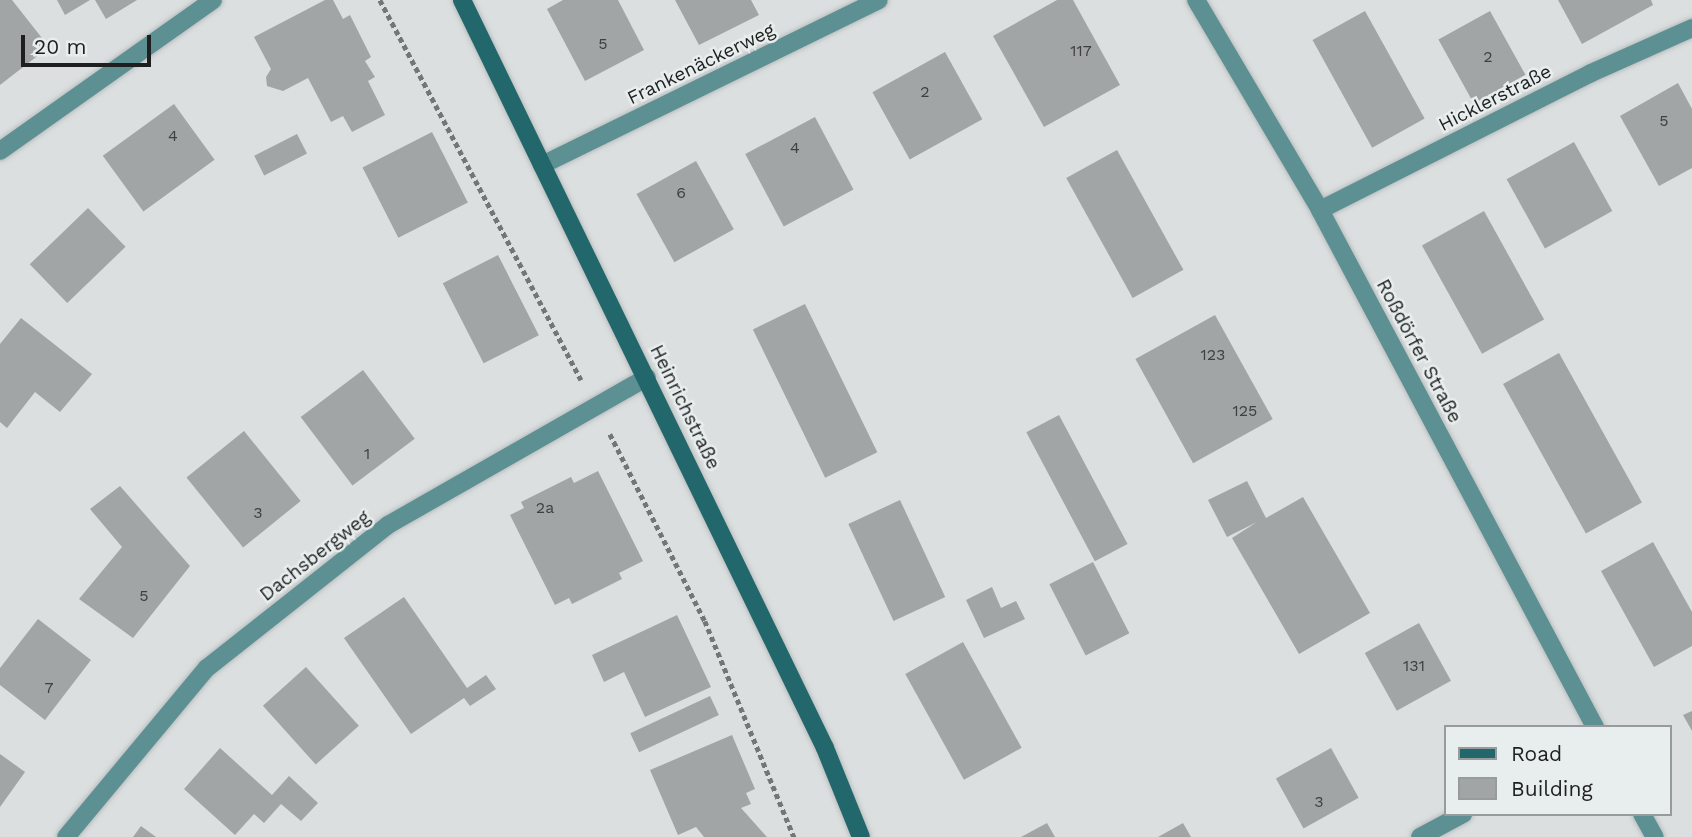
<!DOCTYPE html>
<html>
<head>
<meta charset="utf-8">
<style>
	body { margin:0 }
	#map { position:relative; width:1692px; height:837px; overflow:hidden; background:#dbdfe0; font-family:"Work Sans",sans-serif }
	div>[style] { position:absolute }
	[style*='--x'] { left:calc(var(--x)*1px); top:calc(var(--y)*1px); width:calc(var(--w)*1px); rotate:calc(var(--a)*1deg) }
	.building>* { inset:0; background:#a1a5a5; transform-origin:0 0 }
	.path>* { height:4.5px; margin-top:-2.25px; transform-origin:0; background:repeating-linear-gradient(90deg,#737677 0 5px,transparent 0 8.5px) }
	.roads { filter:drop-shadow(0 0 2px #b9bdbd) drop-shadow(0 0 2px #b9bdbd) }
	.street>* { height:18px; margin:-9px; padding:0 9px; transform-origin:9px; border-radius:9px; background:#5c9093 }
	.secondary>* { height:18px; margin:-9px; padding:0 9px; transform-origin:9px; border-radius:9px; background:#22676b }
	span { translate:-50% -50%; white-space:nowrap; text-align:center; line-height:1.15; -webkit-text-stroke:5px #e8eded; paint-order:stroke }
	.number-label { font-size:16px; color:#3f4141 }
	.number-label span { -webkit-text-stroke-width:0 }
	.street-label { font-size:19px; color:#1e2020 }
	.legend { position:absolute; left:1444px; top:725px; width:228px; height:91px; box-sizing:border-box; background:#e8eded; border:2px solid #979b9b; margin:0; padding:9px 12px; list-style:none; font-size:21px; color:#1e2020 }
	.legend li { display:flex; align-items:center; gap:14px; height:35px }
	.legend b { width:35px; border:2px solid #979b9b }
	.scale { position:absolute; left:21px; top:35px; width:130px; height:32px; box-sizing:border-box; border:4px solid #1e2020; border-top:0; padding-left:9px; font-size:21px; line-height:24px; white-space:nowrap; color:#1e2020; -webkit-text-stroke:5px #e8eded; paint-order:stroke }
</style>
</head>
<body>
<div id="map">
	<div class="building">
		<i style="clip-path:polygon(0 0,12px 0,49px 47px,0 85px)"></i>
		<i style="clip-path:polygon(57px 0,90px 0,65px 15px)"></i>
		<i style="clip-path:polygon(95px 0,137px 0,106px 19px)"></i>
		<i style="clip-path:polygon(325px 0,333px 0,343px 19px,350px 15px,371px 57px,365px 61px,375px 77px,368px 81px,385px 115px,352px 132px,343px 116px,331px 122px,308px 78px,283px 91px,267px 86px,266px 77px,271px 69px,254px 37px)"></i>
		<i style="clip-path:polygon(563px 0,618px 0,644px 50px,585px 81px,547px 9px)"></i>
		<i style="clip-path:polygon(675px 0,751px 0,759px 15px,699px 45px)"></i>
		<i style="clip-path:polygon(1057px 0,1073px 0,1120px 85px,1044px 127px,993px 36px)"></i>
		<i style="clip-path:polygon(1558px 0,1651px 0,1653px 5px,1582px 44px)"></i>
		<i style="left:1365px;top:11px;width:123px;height:60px;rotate:61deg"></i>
		<i style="left:1490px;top:11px;width:73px;height:59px;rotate:61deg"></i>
		<i style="left:945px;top:52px;width:77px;height:83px;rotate:61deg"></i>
		<i style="clip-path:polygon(1678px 83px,1692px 109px,1692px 168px,1659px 186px,1620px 116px)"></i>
		<i style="left:174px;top:104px;width:69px;height:88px;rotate:54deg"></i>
		<i style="left:815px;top:117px;width:82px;height:79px;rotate:62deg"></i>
		<i style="left:432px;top:132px;width:79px;height:78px;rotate:63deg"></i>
		<i style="left:297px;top:134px;width:22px;height:48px;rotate:63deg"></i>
		<i style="left:1574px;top:142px;width:79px;height:77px;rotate:61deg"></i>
		<i style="left:1117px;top:150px;width:137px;height:58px;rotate:61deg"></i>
		<i style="left:696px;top:161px;width:78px;height:68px;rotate:61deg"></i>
		<i style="left:88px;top:208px;width:54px;height:81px;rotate:46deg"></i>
		<i style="left:1484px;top:211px;width:124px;height:71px;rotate:61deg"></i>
		<i style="left:498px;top:255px;width:90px;height:62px;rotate:63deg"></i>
		<i style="left:805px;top:304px;width:165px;height:58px;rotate:64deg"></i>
		<i style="left:1215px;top:315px;width:119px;height:91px;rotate:61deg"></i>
		<i style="clip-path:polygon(21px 318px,92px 374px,60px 412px,35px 392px,7px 428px,0 422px,0 344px)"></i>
		<i style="left:1559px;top:353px;width:171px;height:64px;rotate:61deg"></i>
		<i style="left:363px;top:370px;width:86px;height:78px;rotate:53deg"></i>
		<i style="left:1059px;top:415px;width:146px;height:37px;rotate:62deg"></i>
		<i style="left:244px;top:431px;width:90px;height:74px;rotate:51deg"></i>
		<i style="clip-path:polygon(598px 471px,643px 561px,619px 573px,622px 579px,572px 604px,569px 598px,555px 605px,510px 515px,524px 508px,521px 502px,571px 477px,574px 483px)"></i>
		<i style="clip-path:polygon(1247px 481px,1266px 518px,1303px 497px,1370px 613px,1299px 654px,1232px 538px,1257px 522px,1227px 537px,1208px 500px)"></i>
		<i style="clip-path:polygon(120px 486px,190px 566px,133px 638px,79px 599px,122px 547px,90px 509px)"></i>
		<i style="left:900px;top:500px;width:107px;height:57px;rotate:65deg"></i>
		<i style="clip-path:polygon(1653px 542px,1692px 612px,1692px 646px,1654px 667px,1601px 571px)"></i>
		<i style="left:1093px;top:562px;width:80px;height:49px;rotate:63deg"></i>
		<i style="clip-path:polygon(992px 587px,1001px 608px,1016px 601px,1025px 619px,984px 638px,966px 600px)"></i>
		<i style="clip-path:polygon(404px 597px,467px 688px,486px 675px,496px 689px,470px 706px,464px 698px,411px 734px,344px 638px)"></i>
		<i style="clip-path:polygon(677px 615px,711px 687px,645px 717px,624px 672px,604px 682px,592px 655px)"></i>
		<i style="clip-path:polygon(38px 619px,91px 660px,45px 720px,0 685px,0 668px)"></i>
		<i style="left:1419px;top:623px;width:66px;height:62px;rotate:61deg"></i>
		<i style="left:963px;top:642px;width:121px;height:66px;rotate:61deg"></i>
		<i style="left:306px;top:667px;width:79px;height:58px;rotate:48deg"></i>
		<i style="left:710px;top:696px;width:21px;height:88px;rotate:65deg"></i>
		<i style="clip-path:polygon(1692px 711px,1692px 731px,1683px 715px)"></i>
		<i style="clip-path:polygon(732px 735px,755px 789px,746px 793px,751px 804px,741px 808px,767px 837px,704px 837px,696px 827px,678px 835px,650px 770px)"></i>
		<i style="clip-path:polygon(220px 748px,272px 795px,289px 776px,318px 803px,301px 821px,281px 804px,264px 823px,254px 814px,235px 835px,184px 789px)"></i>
		<i style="left:1331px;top:748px;width:57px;height:63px;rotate:61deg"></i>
		<i style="clip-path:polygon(0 754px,25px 772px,0 807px)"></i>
		<i style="clip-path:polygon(1047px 823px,1055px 837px,1021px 837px)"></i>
		<i style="clip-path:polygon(1183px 823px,1191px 837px,1158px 837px)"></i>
		<i style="clip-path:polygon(141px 826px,156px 837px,133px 837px)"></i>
	</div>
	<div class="path">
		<i style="--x:380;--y:0;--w:430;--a:62.1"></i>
		<i style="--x:610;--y:434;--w:210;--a:63.1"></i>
		<i style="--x:705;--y:621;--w:234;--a:67.6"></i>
	</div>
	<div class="roads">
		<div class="street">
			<i style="--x:1196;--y:0;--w:244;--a:59.4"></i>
			<i style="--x:1320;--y:210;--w:586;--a:61.99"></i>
			<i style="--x:0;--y:151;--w:261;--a:-35.3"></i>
			<i style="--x:542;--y:165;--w:375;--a:-26.1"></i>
			<i style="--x:1320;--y:210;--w:304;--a:-26.8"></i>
			<i style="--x:1591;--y:73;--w:111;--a:-24"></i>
			<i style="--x:1642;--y:814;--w:26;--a:61"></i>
			<i style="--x:66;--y:837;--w:220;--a:-50.2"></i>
			<i style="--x:207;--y:668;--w:231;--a:-38.3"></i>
			<i style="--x:388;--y:525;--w:298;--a:-29.7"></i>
			<i style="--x:1420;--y:837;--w:49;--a:-28.1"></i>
		</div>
		<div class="secondary">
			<i style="--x:462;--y:0;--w:831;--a:64.11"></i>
			<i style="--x:825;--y:748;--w:96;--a:68"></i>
		</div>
	</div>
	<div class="number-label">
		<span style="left:603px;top:44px">5</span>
		<span style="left:1081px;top:51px">117</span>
		<span style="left:1488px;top:57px">2</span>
		<span style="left:925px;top:92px">2</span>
		<span style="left:1664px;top:121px">5</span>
		<span style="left:173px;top:136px">4</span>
		<span style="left:795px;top:148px">4</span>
		<span style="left:681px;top:193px">6</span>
		<span style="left:1213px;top:355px">123</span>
		<span style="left:1245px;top:411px">125</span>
		<span style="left:367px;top:454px">1</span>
		<span style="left:545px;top:508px">2a</span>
		<span style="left:258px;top:513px">3</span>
		<span style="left:144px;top:596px">5</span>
		<span style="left:1414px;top:666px">131</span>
		<span style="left:49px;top:688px">7</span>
		<span style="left:1319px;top:802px">3</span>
	</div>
	<div class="street-label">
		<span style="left:701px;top:64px;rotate:-26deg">Frankenäckerweg</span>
		<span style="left:1495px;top:98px;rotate:-27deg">Hicklerstraße</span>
		<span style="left:1419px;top:351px;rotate:62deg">Roßdörfer Straße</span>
		<span style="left:685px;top:407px;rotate:64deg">Heinrichstraße</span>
		<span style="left:315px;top:556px;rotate:-38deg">Dachsbergweg</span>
	</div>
	<ul class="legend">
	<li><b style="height:9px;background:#22676b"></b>Road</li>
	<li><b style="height:19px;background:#a1a5a5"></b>Building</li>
	</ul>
	<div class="scale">20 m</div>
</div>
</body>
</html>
